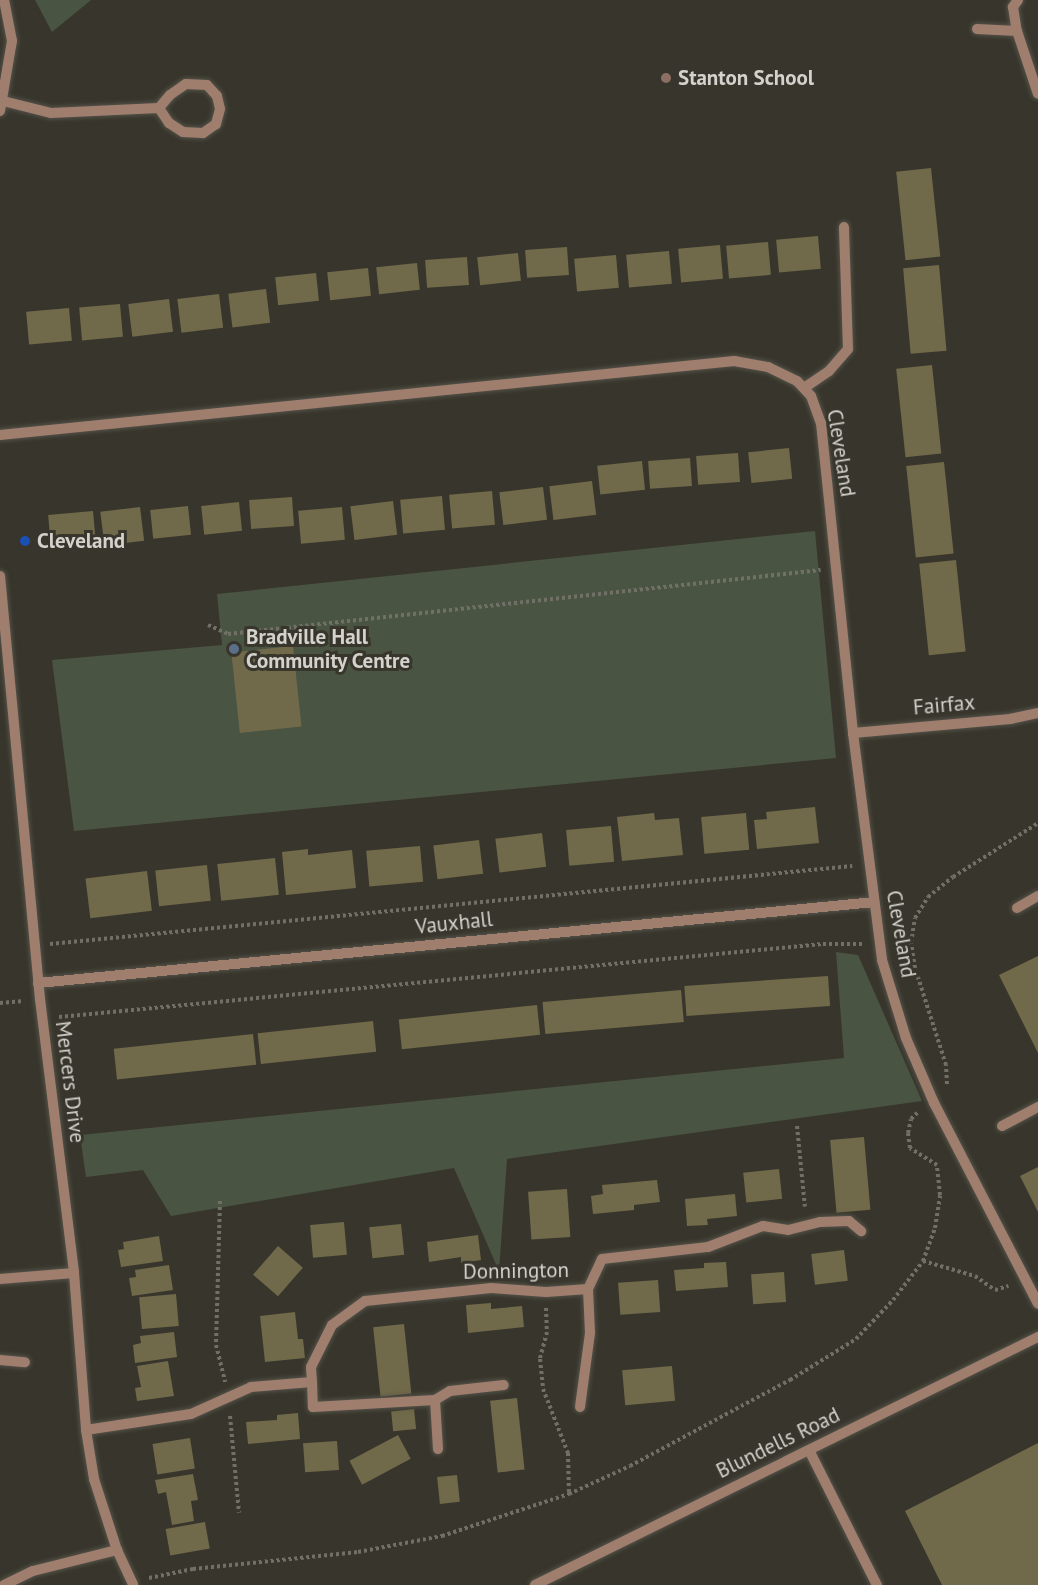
<!DOCTYPE html>
<html>
<head>
<meta charset="utf-8">
<style>
	body { margin:0 }
	#map { position:relative; width:1038px; height:1585px; overflow:hidden; background:#38362c; font-family:"PT Sans",sans-serif }
	div>[style] { position:absolute }
	[style*='--x'] { left:calc(var(--x)*1px); top:calc(var(--y)*1px); width:calc(var(--w)*1px); rotate:calc(var(--a)*1deg) }
	.green>* { inset:0; background:#4a5442 }
	.building>* { inset:0; background:#70694a; transform-origin:0 0 }
	.path>* { height:4px; margin-top:-2px; transform-origin:0; background:repeating-linear-gradient(90deg,#717067 0 3px,transparent 0 6px) }
	.roads { filter:drop-shadow(0 0 2px #545249) drop-shadow(0 0 2px #545249) }
	.minor>* { height:10px; margin:-5px; padding:0 5px; transform-origin:5px; border-radius:5px; background:#a07e6e }
	.dots>* { width:16px; height:16px; translate:-50% -50%; box-sizing:border-box; border:3px solid #38362c; border-radius:50% }
	span { translate:-50% -50%; white-space:nowrap; text-align:center; line-height:1.15; -webkit-text-stroke:6px #38362c; paint-order:stroke }
	.poi-label { font-size:21px; color:#d3d2cc; font-weight:700 }
	.left { translate:0 -50%; text-align:left }
	.street-label { font-size:21px; color:#d3d2cc }
</style>
</head>
<body>
<div id="map">
	<div class="green">
		<i style="clip-path:polygon(35px 0,91px 0,52px 32px)"></i>
		<i style="clip-path:polygon(815px 531px,836px 758px,74px 831px,52px 660px,222px 645px,217px 594px)"></i>
		<i style="clip-path:polygon(836px 952px,858px 955px,922px 1101px,507px 1159px,499px 1271px,454px 1168px,171px 1216px,143px 1170px,86px 1177px,80px 1135px,844px 1058px)"></i>
	</div>
	<div class="building">
		<i style="left:931px;top:168px;width:89px;height:35px;rotate:84deg"></i>
		<i style="left:818px;top:236px;width:33px;height:42px;rotate:85deg"></i>
		<i style="left:768px;top:242px;width:33px;height:42px;rotate:85deg"></i>
		<i style="left:720px;top:245px;width:34px;height:42px;rotate:85deg"></i>
		<i style="left:567px;top:247px;width:28px;height:42px;rotate:86deg"></i>
		<i style="left:669px;top:251px;width:33px;height:43px;rotate:85deg"></i>
		<i style="left:518px;top:253px;width:28px;height:41px;rotate:84deg"></i>
		<i style="left:616px;top:255px;width:33px;height:42px;rotate:85deg"></i>
		<i style="left:467px;top:257px;width:28px;height:42px;rotate:86deg"></i>
		<i style="left:417px;top:263px;width:27px;height:41px;rotate:84deg"></i>
		<i style="left:939px;top:265px;width:86px;height:36px;rotate:85deg"></i>
		<i style="left:368px;top:268px;width:28px;height:41px;rotate:84deg"></i>
		<i style="left:316px;top:273px;width:28px;height:41px;rotate:84deg"></i>
		<i style="left:266px;top:289px;width:34px;height:38px;rotate:83deg"></i>
		<i style="left:219px;top:294px;width:34px;height:42px;rotate:83deg"></i>
		<i style="left:169px;top:299px;width:33px;height:41px;rotate:83deg"></i>
		<i style="left:120px;top:304px;width:33px;height:41px;rotate:85deg"></i>
		<i style="left:69px;top:308px;width:33px;height:43px;rotate:85deg"></i>
		<i style="left:932px;top:365px;width:89px;height:36px;rotate:84deg"></i>
		<i style="left:789px;top:448px;width:31px;height:41px;rotate:84deg"></i>
		<i style="left:738px;top:453px;width:29px;height:42px;rotate:86deg"></i>
		<i style="left:690px;top:458px;width:28px;height:42px;rotate:86deg"></i>
		<i style="left:642px;top:461px;width:29px;height:45px;rotate:84deg"></i>
		<i style="left:944px;top:462px;width:92px;height:38px;rotate:84deg"></i>
		<i style="left:592px;top:481px;width:34px;height:43px;rotate:83deg"></i>
		<i style="left:543px;top:487px;width:33px;height:44px;rotate:83deg"></i>
		<i style="left:492px;top:491px;width:34px;height:43px;rotate:85deg"></i>
		<i style="left:442px;top:496px;width:34px;height:42px;rotate:85deg"></i>
		<i style="left:292px;top:497px;width:29px;height:43px;rotate:86deg"></i>
		<i style="left:393px;top:501px;width:34px;height:43px;rotate:83deg"></i>
		<i style="left:239px;top:502px;width:29px;height:38px;rotate:84deg"></i>
		<i style="left:188px;top:506px;width:29px;height:38px;rotate:84deg"></i>
		<i style="left:140px;top:507px;width:34px;height:40px;rotate:83deg"></i>
		<i style="left:342px;top:507px;width:33px;height:44px;rotate:85deg"></i>
		<i style="left:93px;top:511px;width:34px;height:45px;rotate:85deg"></i>
		<i style="left:956px;top:560px;width:92px;height:37px;rotate:84deg"></i>
		<i style="left:293px;top:646px;width:81px;height:62px;rotate:84deg"></i>
		<i style="clip-path:polygon(815px 807px,819px 843px,757px 849px,754px 820px,767px 819px,766px 812px)"></i>
		<i style="clip-path:polygon(654px 813px,655px 820px,679px 818px,683px 855px,622px 861px,617px 817px)"></i>
		<i style="left:746px;top:813px;width:37px;height:45px;rotate:85deg"></i>
		<i style="left:611px;top:826px;width:36px;height:45px;rotate:85deg"></i>
		<i style="left:542px;top:833px;width:34px;height:47px;rotate:83deg"></i>
		<i style="left:479px;top:840px;width:34px;height:46px;rotate:83deg"></i>
		<i style="left:420px;top:846px;width:36px;height:54px;rotate:85deg"></i>
		<i style="clip-path:polygon(308px 849px,308px 855px,352px 850px,356px 888px,286px 895px,282px 852px)"></i>
		<i style="left:275px;top:858px;width:37px;height:58px;rotate:84deg"></i>
		<i style="left:207px;top:865px;width:36px;height:52px;rotate:84deg"></i>
		<i style="left:147px;top:871px;width:40px;height:62px;rotate:83deg"></i>
		<i style="clip-path:polygon(1038px 956px,1038px 1053px,999px 975px)"></i>
		<i style="left:828px;top:976px;width:30px;height:144px;rotate:86deg"></i>
		<i style="left:681px;top:990px;width:32px;height:139px;rotate:85deg"></i>
		<i style="left:537px;top:1005px;width:30px;height:139px;rotate:84deg"></i>
		<i style="left:373px;top:1021px;width:31px;height:116px;rotate:84deg"></i>
		<i style="left:253px;top:1034px;width:31px;height:140px;rotate:84deg"></i>
		<i style="left:864px;top:1137px;width:73px;height:34px;rotate:85deg"></i>
		<i style="clip-path:polygon(1038px 1167px,1038px 1212px,1020px 1176px)"></i>
		<i style="left:779px;top:1169px;width:30px;height:36px;rotate:84deg"></i>
		<i style="clip-path:polygon(657px 1180px,660px 1202px,634px 1205px,634px 1210px,593px 1214px,591px 1196px,603px 1194px,602px 1185px)"></i>
		<i style="left:567px;top:1189px;width:48px;height:39px;rotate:86deg"></i>
		<i style="clip-path:polygon(735px 1194px,737px 1216px,707px 1219px,708px 1225px,687px 1226px,685px 1199px)"></i>
		<i style="left:344px;top:1222px;width:33px;height:34px;rotate:85deg"></i>
		<i style="left:401px;top:1224px;width:31px;height:32px;rotate:84deg"></i>
		<i style="clip-path:polygon(478px 1235px,481px 1260px,461px 1263px,461px 1257px,429px 1262px,427px 1242px)"></i>
		<i style="clip-path:polygon(159px 1236px,163px 1261px,121px 1267px,118px 1250px,124px 1249px,123px 1242px)"></i>
		<i style="left:278px;top:1246px;width:33px;height:38px;rotate:41deg"></i>
		<i style="left:844px;top:1250px;width:31px;height:33px;rotate:83deg"></i>
		<i style="clip-path:polygon(726px 1262px,728px 1287px,676px 1291px,674px 1270px,704px 1268px,704px 1263px)"></i>
		<i style="clip-path:polygon(169px 1265px,173px 1290px,132px 1296px,129px 1278px,136px 1277px,135px 1270px)"></i>
		<i style="left:784px;top:1272px;width:30px;height:33px;rotate:86deg"></i>
		<i style="left:658px;top:1280px;width:32px;height:40px;rotate:86deg"></i>
		<i style="left:176px;top:1294px;width:32px;height:37px;rotate:85deg"></i>
		<i style="clip-path:polygon(491px 1303px,491px 1309px,522px 1306px,524px 1327px,468px 1333px,466px 1305px)"></i>
		<i style="clip-path:polygon(295px 1312px,298px 1339px,303px 1339px,305px 1358px,265px 1362px,260px 1316px)"></i>
		<i style="left:404px;top:1324px;width:70px;height:31px;rotate:84deg"></i>
		<i style="clip-path:polygon(174px 1332px,177px 1357px,135px 1363px,133px 1345px,141px 1343px,140px 1336px)"></i>
		<i style="clip-path:polygon(168px 1361px,174px 1396px,137px 1401px,135px 1388px,141px 1387px,137px 1366px)"></i>
		<i style="left:672px;top:1366px;width:35px;height:50px;rotate:85deg"></i>
		<i style="left:517px;top:1398px;width:72px;height:27px;rotate:84deg"></i>
		<i style="left:414px;top:1409px;width:20px;height:23px;rotate:84deg"></i>
		<i style="clip-path:polygon(298px 1413px,300px 1439px,248px 1444px,246px 1422px,277px 1420px,277px 1415px)"></i>
		<i style="left:398px;top:1435px;width:27px;height:55px;rotate:62deg"></i>
		<i style="left:190px;top:1438px;width:31px;height:38px;rotate:81deg"></i>
		<i style="left:337px;top:1441px;width:29px;height:34px;rotate:86deg"></i>
		<i style="clip-path:polygon(1038px 1443px,1038px 1585px,942px 1585px,905px 1511px)"></i>
		<i style="clip-path:polygon(193px 1474px,198px 1500px,191px 1501px,194px 1521px,172px 1525px,166px 1492px,158px 1494px,155px 1480px)"></i>
		<i style="left:457px;top:1475px;width:27px;height:20px;rotate:84deg"></i>
		<i style="left:205px;top:1522px;width:27px;height:40px;rotate:80deg"></i>
	</div>
	<div class="path">
		<i style="--x:208;--y:625;--w:22;--a:24"></i>
		<i style="--x:228;--y:634;--w:596;--a:-6.16"></i>
		<i style="--x:50;--y:944;--w:806;--a:-5.55"></i>
		<i style="--x:0;--y:1003;--w:24;--a:-5"></i>
		<i style="--x:59;--y:1017;--w:767;--a:-5.46"></i>
		<i style="--x:823;--y:944;--w:41;--a:0"></i>
		<i style="--x:947;--y:1084;--w:19;--a:-93"></i>
		<i style="--x:946;--y:1065;--w:102;--a:-107.7"></i>
		<i style="--x:915;--y:968;--w:25;--a:-99"></i>
		<i style="--x:911;--y:943;--w:25;--a:-81"></i>
		<i style="--x:915;--y:918;--w:25;--a:-58"></i>
		<i style="--x:928;--y:897;--w:32;--a:-39"></i>
		<i style="--x:953;--y:877;--w:101;--a:-32.4"></i>
		<i style="--x:797;--y:1126;--w:81;--a:84.4"></i>
		<i style="--x:220;--y:1201;--w:144;--a:91.6"></i>
		<i style="--x:216;--y:1345;--w:38;--a:76"></i>
		<i style="--x:923;--y:1261;--w:54;--a:16.1"></i>
		<i style="--x:975;--y:1276;--w:24;--a:35"></i>
		<i style="--x:995;--y:1290;--w:14;--a:-17"></i>
		<i style="--x:546;--y:1308;--w:24;--a:88"></i>
		<i style="--x:547;--y:1332;--w:28;--a:105"></i>
		<i style="--x:540;--y:1359;--w:30;--a:84"></i>
		<i style="--x:543;--y:1389;--w:69;--a:68.7"></i>
		<i style="--x:568;--y:1453;--w:41;--a:88.6"></i>
		<i style="--x:230;--y:1416;--w:97;--a:84.7"></i>
		<i style="--x:149;--y:1578;--w:45;--a:-11.6"></i>
		<i style="--x:193;--y:1569;--w:166;--a:-5.9"></i>
		<i style="--x:358;--y:1552;--w:86;--a:-10.8"></i>
		<i style="--x:442;--y:1536;--w:134;--a:-18.3"></i>
		<i style="--x:569;--y:1494;--w:67;--a:-24.7"></i>
		<i style="--x:630;--y:1466;--w:182;--a:-28.3"></i>
		<i style="--x:790;--y:1380;--w:78;--a:-31.8"></i>
		<i style="--x:856;--y:1339;--w:54;--a:-46.5"></i>
		<i style="--x:893;--y:1300;--w:49;--a:-52.4"></i>
		<i style="--x:923;--y:1261;--w:35;--a:-70"></i>
		<i style="--x:935;--y:1228;--w:33;--a:-81"></i>
		<i style="--x:940;--y:1195;--w:30;--a:-96"></i>
		<i style="--x:937;--y:1165;--w:32;--a:-148"></i>
		<i style="--x:910;--y:1148;--w:15;--a:-98"></i>
		<i style="--x:908;--y:1133;--w:14;--a:-78"></i>
		<i style="--x:911;--y:1119;--w:11;--a:-45"></i>
	</div>
	<div class="roads">
		<div class="minor">
			<i style="--x:1018;--y:0;--w:9;--a:126"></i>
			<i style="--x:1013;--y:7;--w:24;--a:81"></i>
			<i style="--x:1017;--y:31;--w:66;--a:71.6"></i>
			<i style="--x:977;--y:29;--w:40;--a:2.9"></i>
			<i style="--x:3;--y:101;--w:49;--a:14"></i>
			<i style="--x:51;--y:113;--w:108;--a:-2.7"></i>
			<i style="--x:159;--y:108;--w:17;--a:-50"></i>
			<i style="--x:170;--y:95;--w:19;--a:-35"></i>
			<i style="--x:186;--y:84;--w:21;--a:3"></i>
			<i style="--x:207;--y:85;--w:15;--a:48"></i>
			<i style="--x:217;--y:96;--w:13;--a:77"></i>
			<i style="--x:220;--y:109;--w:16;--a:105"></i>
			<i style="--x:216;--y:124;--w:16;--a:145"></i>
			<i style="--x:203;--y:133;--w:20;--a:-177"></i>
			<i style="--x:183;--y:132;--w:17;--a:-147"></i>
			<i style="--x:169;--y:123;--w:18;--a:-124"></i>
			<i style="--x:0;--y:111;--w:71;--a:-80.3"></i>
			<i style="--x:12;--y:41;--w:42;--a:-101"></i>
			<i style="--x:804;--y:388;--w:30;--a:-34"></i>
			<i style="--x:829;--y:371;--w:29;--a:-49"></i>
			<i style="--x:848;--y:349;--w:122;--a:-91.9"></i>
			<i style="--x:0;--y:435;--w:738;--a:-5.76"></i>
			<i style="--x:734;--y:361;--w:35;--a:10"></i>
			<i style="--x:768;--y:367;--w:32;--a:26"></i>
			<i style="--x:797;--y:381;--w:21;--a:47"></i>
			<i style="--x:811;--y:396;--w:29;--a:70"></i>
			<i style="--x:821;--y:423;--w:312;--a:84.1"></i>
			<i style="--x:853;--y:733;--w:229;--a:82.7"></i>
			<i style="--x:882;--y:960;--w:82;--a:72.9"></i>
			<i style="--x:906;--y:1038;--w:71;--a:66.7"></i>
			<i style="--x:934;--y:1103;--w:226;--a:62.6"></i>
			<i style="--x:0;--y:576;--w:425;--a:84.6"></i>
			<i style="--x:40;--y:999;--w:276;--a:82.9"></i>
			<i style="--x:74;--y:1273;--w:157;--a:85.6"></i>
			<i style="--x:86;--y:1430;--w:50;--a:80.7"></i>
			<i style="--x:94;--y:1479;--w:75;--a:72.1"></i>
			<i style="--x:117;--y:1550;--w:38;--a:65"></i>
			<i style="--x:853;--y:733;--w:158;--a:-5.1"></i>
			<i style="--x:1010;--y:719;--w:29;--a:-12"></i>
			<i style="--x:1017;--y:908;--w:24;--a:-30"></i>
			<i style="--x:38;--y:983;--w:840;--a:-5.53"></i>
			<i style="--x:1002;--y:1126;--w:41;--a:-27.8"></i>
			<i style="--x:0;--y:1279;--w:74;--a:-4.6"></i>
			<i style="--x:0;--y:1360;--w:25;--a:5"></i>
			<i style="--x:312;--y:1382;--w:25;--a:88"></i>
			<i style="--x:313;--y:1407;--w:122;--a:-3.3"></i>
			<i style="--x:435;--y:1400;--w:17;--a:-31"></i>
			<i style="--x:450;--y:1391;--w:54;--a:-6.3"></i>
			<i style="--x:435;--y:1400;--w:49;--a:86.5"></i>
			<i style="--x:580;--y:1407;--w:75;--a:-82.3"></i>
			<i style="--x:590;--y:1333;--w:44;--a:-92.6"></i>
			<i style="--x:86;--y:1430;--w:106;--a:-8.7"></i>
			<i style="--x:191;--y:1414;--w:66;--a:-24.2"></i>
			<i style="--x:251;--y:1387;--w:61;--a:-4.7"></i>
			<i style="--x:312;--y:1382;--w:15;--a:-94"></i>
			<i style="--x:311;--y:1367;--w:47;--a:-63.4"></i>
			<i style="--x:332;--y:1325;--w:41;--a:-36"></i>
			<i style="--x:365;--y:1301;--w:127;--a:-5.9"></i>
			<i style="--x:491;--y:1288;--w:55;--a:4.2"></i>
			<i style="--x:546;--y:1292;--w:42;--a:-4.1"></i>
			<i style="--x:588;--y:1289;--w:33;--a:-65"></i>
			<i style="--x:602;--y:1259;--w:107;--a:-6.5"></i>
			<i style="--x:708;--y:1247;--w:59;--a:-20.9"></i>
			<i style="--x:763;--y:1226;--w:25;--a:9"></i>
			<i style="--x:788;--y:1230;--w:33;--a:-14"></i>
			<i style="--x:820;--y:1222;--w:29;--a:-2"></i>
			<i style="--x:849;--y:1221;--w:16;--a:40"></i>
			<i style="--x:809;--y:1450;--w:151;--a:63.3"></i>
			<i style="--x:4;--y:1585;--w:32;--a:-26"></i>
			<i style="--x:33;--y:1571;--w:87;--a:-14"></i>
			<i style="--x:535;--y:1585;--w:561;--a:-26.25"></i>
		</div>
	</div>
	<div class="dots">
		<i style="left:666px;top:78px;background:#8d6e63"></i>
		<i style="left:25px;top:541px;background:#1a4fb4"></i>
		<i style="left:234px;top:649px;background:#5c6f8a"></i>
	</div>
	<div class="poi-label">
		<span class="left" style="left:678px;top:78px">Stanton School</span>
		<span class="left" style="left:37px;top:541px">Cleveland</span>
		<span class="left" style="left:246px;top:649px">Bradville Hall<br>Community Centre</span>
	</div>
	<div class="street-label">
		<span style="left:841px;top:453px;rotate:81deg">Cleveland</span>
		<span style="left:944px;top:705px;rotate:-5deg">Fairfax</span>
		<span style="left:454px;top:923px;rotate:-6deg">Vauxhall</span>
		<span style="left:901px;top:934px;rotate:80deg">Cleveland</span>
		<span style="left:70px;top:1082px;rotate:83deg">Mercers Drive</span>
		<span style="left:516px;top:1271px;rotate:-1deg">Donnington</span>
		<span style="left:778px;top:1443px;rotate:-26deg">Blundells Road</span>
	</div>
</div>
</body>
</html>
